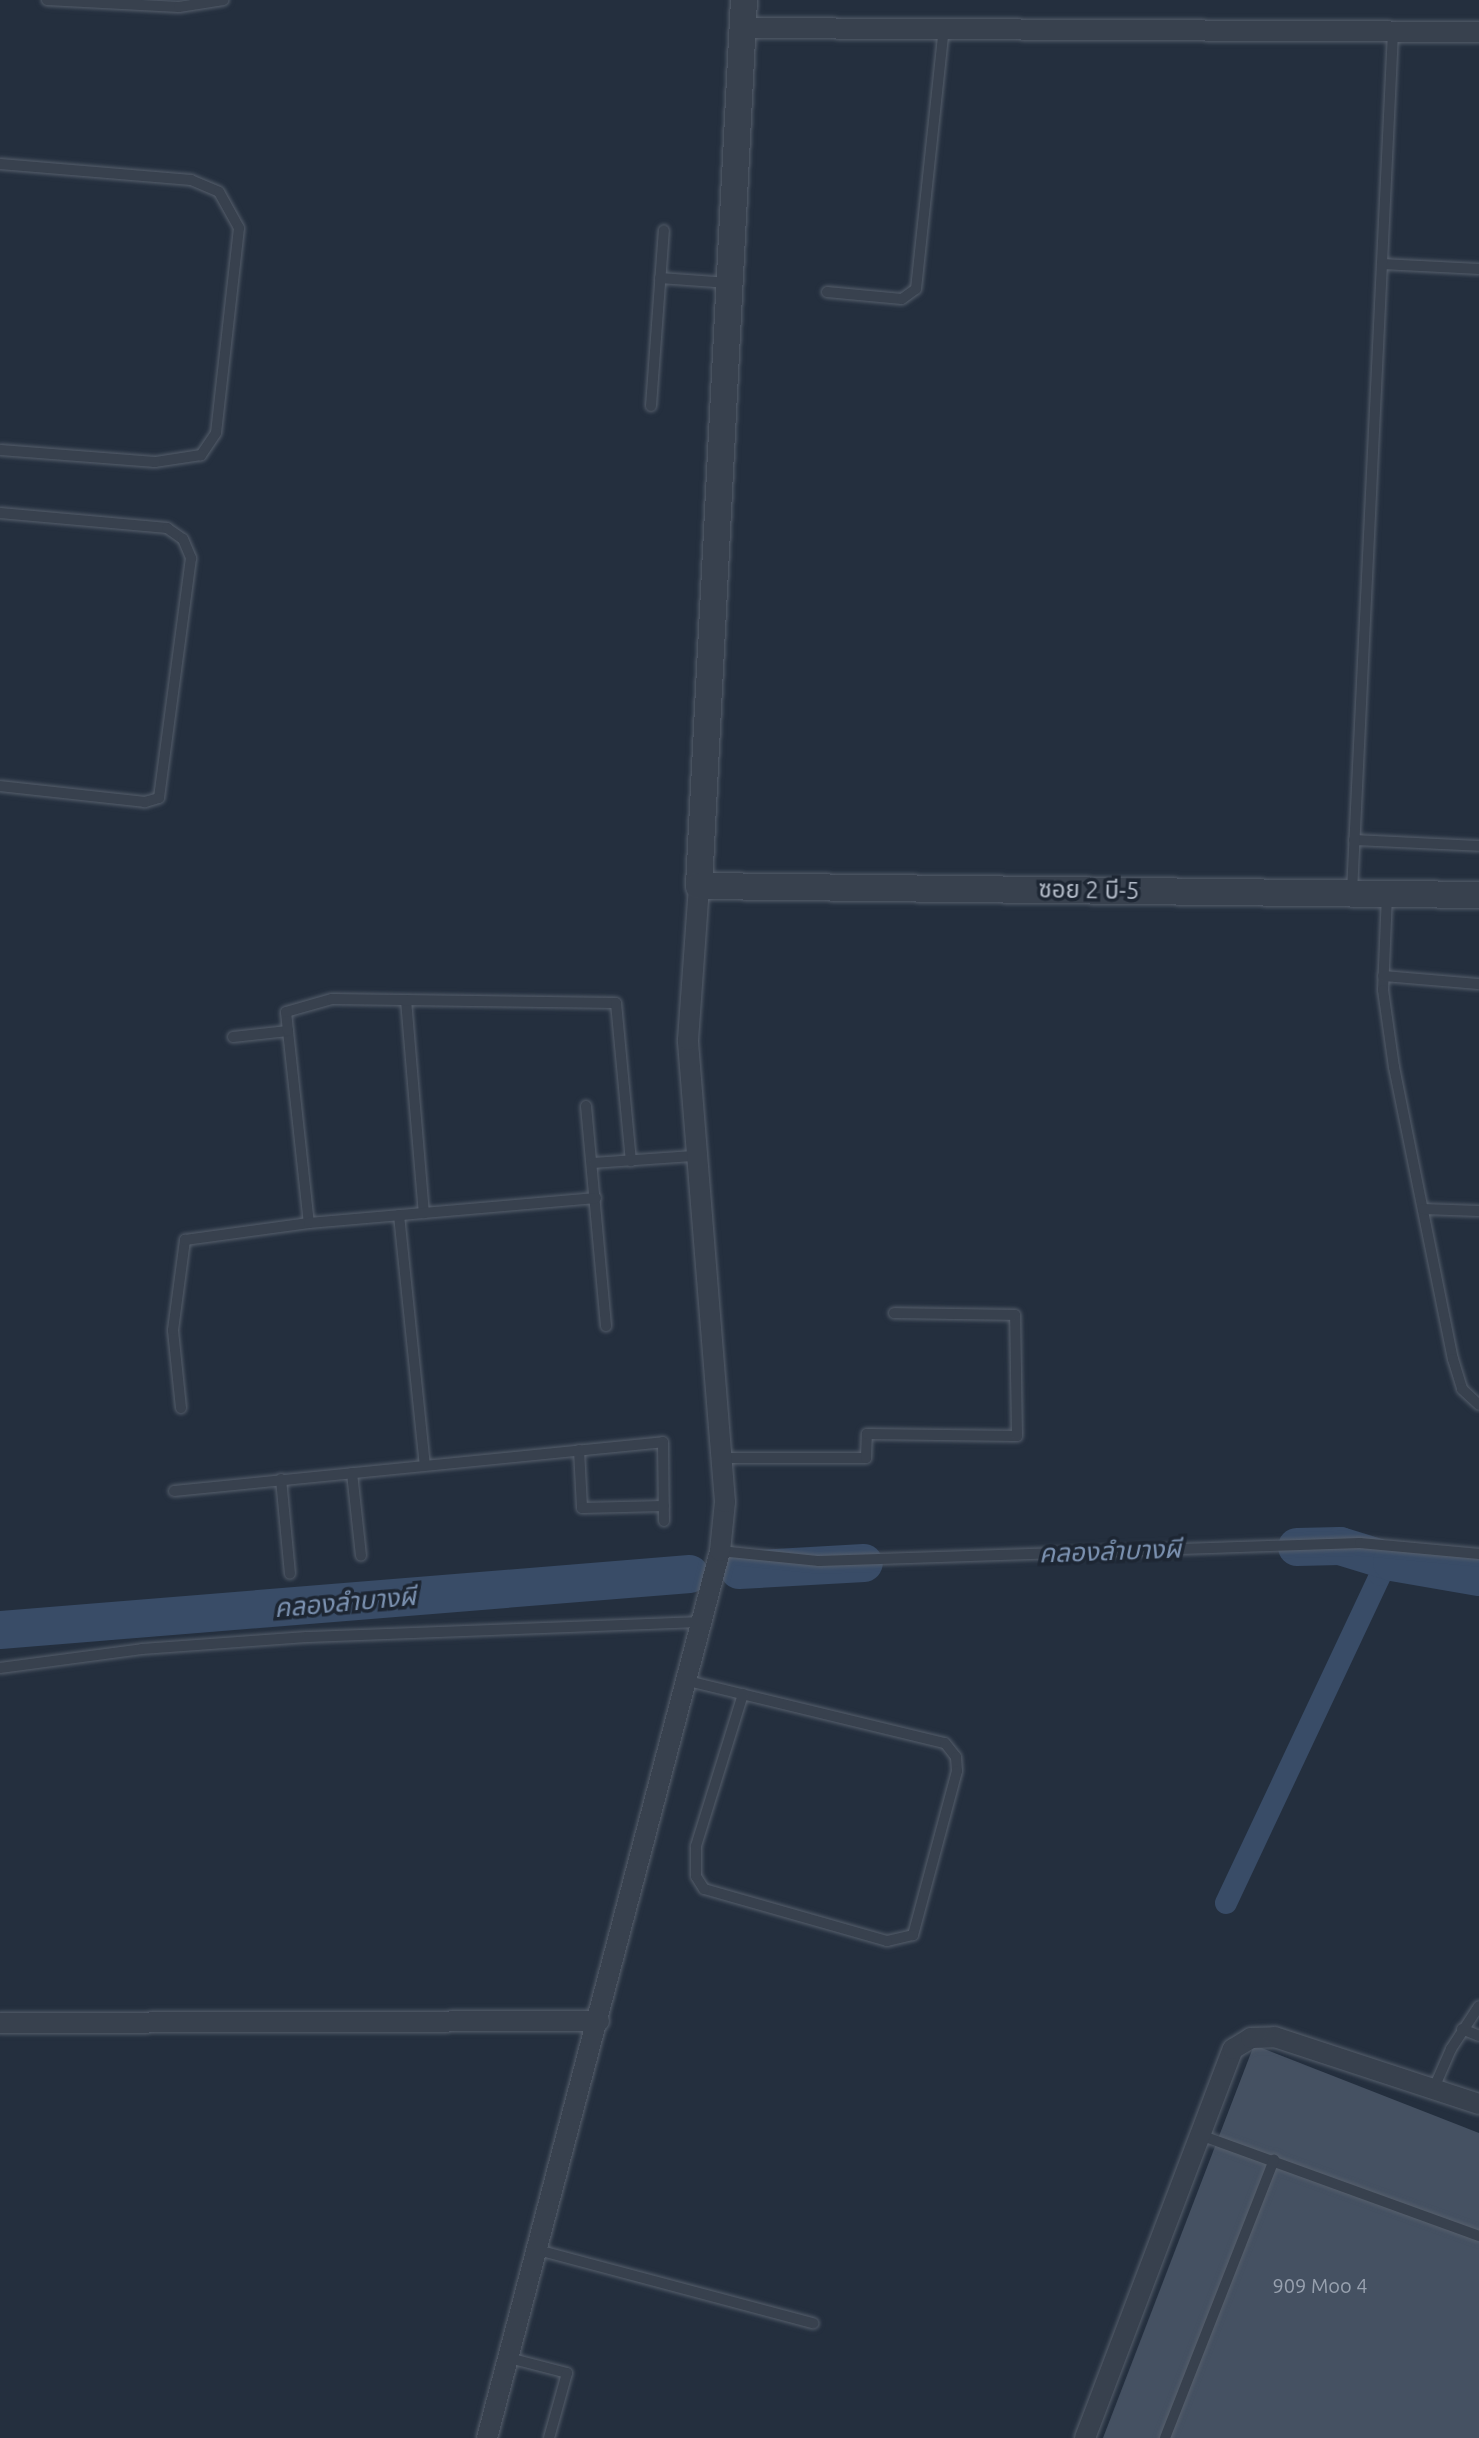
<!DOCTYPE html>
<html>
<head>
<meta charset="utf-8">
<style>
	body { margin:0 }
	#map { position:relative; width:1479px; height:2438px; overflow:hidden; background:#242f3e; font-family:Ubuntu,"Noto Sans Thai",sans-serif }
	div>[style] { position:absolute }
	[style*='--x'] { left:calc(var(--x)*1px); top:calc(var(--y)*1px); width:calc(var(--w)*1px); rotate:calc(var(--a)*1deg) }
	.canal>* { height:22px; margin:-11px; padding:0 11px; transform-origin:11px; border-radius:11px; background:#394c67 }
	.river>* { height:38px; margin:-19px; padding:0 19px; transform-origin:19px; border-radius:19px; background:#394c67 }
	.building>* { inset:0; background:#455162 }
	.roads { filter:drop-shadow(0 0 2px #565f6c) drop-shadow(0 0 2px #565f6c) }
	.service>* { height:10px; margin:-5px; padding:0 5px; transform-origin:5px; border-radius:5px; background:#38414e }
	.minor>* { height:20px; margin:-10px; padding:0 10px; transform-origin:10px; border-radius:10px; background:#38414e }
	.tertiary>* { height:26px; margin:-13px; padding:0 13px; transform-origin:13px; border-radius:13px; background:#38414e }
	span { translate:-50% -50%; white-space:nowrap; text-align:center; line-height:1.15; -webkit-text-stroke:7px #1d2633; paint-order:stroke }
	.number-label { font-size:20px; color:#98a1af }
	.number-label span { -webkit-text-stroke-width:0 }
	.street-label { font-size:24px; color:#b4bcc9 }
	.water-label { font-size:26px; color:#7c92b1; font-style:italic }
</style>
</head>
<body>
<div id="map">
	<div class="canal">
		<i style="--x:1226;--y:1903;--w:362;--a:-64.8"></i>
		<i style="--x:1380;--y:1575;--w:18;--a:-47"></i>
	</div>
	<div class="river">
		<i style="--x:1297;--y:1547;--w:43;--a:-1.3"></i>
		<i style="--x:1340;--y:1546;--w:54;--a:17.1"></i>
		<i style="--x:1392;--y:1562;--w:88;--a:9.8"></i>
		<i style="--x:739;--y:1570;--w:125;--a:-3.2"></i>
		<i style="--x:0;--y:1630;--w:692;--a:-4.64"></i>
	</div>
	<div class="building">
		<i style="clip-path:polygon(1254px 2045px,1479px 2133px,1479px 2438px,1103px 2438px)"></i>
	</div>
	<div class="roads">
		<div class="service">
			<i style="--x:47;--y:0;--w:132;--a:3"></i>
			<i style="--x:179;--y:7;--w:45;--a:-9"></i>
			<i style="--x:0;--y:164;--w:192;--a:4.8"></i>
			<i style="--x:191;--y:180;--w:30;--a:23"></i>
			<i style="--x:219;--y:192;--w:41;--a:60.9"></i>
			<i style="--x:239;--y:228;--w:206;--a:96.4"></i>
			<i style="--x:216;--y:433;--w:27;--a:124"></i>
			<i style="--x:201;--y:455;--w:47;--a:171.3"></i>
			<i style="--x:155;--y:462;--w:155;--a:-175.6"></i>
			<i style="--x:1382;--y:264;--w:97;--a:3"></i>
			<i style="--x:660;--y:278;--w:69;--a:4.1"></i>
			<i style="--x:827;--y:292;--w:75;--a:5.3"></i>
			<i style="--x:902;--y:299;--w:17;--a:-36"></i>
			<i style="--x:916;--y:289;--w:264;--a:-83.9"></i>
			<i style="--x:651;--y:406;--w:176;--a:-85.8"></i>
			<i style="--x:0;--y:513;--w:168;--a:5.1"></i>
			<i style="--x:167;--y:528;--w:19;--a:35"></i>
			<i style="--x:183;--y:539;--w:21;--a:67"></i>
			<i style="--x:191;--y:558;--w:242;--a:97.6"></i>
			<i style="--x:159;--y:798;--w:15;--a:164"></i>
			<i style="--x:145;--y:802;--w:146;--a:-173.7"></i>
			<i style="--x:1354;--y:840;--w:125;--a:2.7"></i>
			<i style="--x:1352;--y:892;--w:862;--a:-87.27"></i>
			<i style="--x:1387;--y:895;--w:95;--a:92.4"></i>
			<i style="--x:1383;--y:990;--w:78;--a:81.9"></i>
			<i style="--x:1394;--y:1067;--w:298;--a:78.6"></i>
			<i style="--x:1453;--y:1359;--w:31;--a:73"></i>
			<i style="--x:1462;--y:1389;--w:23;--a:43"></i>
			<i style="--x:1383;--y:976;--w:96;--a:4.8"></i>
			<i style="--x:406;--y:1000;--w:214;--a:85.2"></i>
			<i style="--x:288;--y:1031;--w:193;--a:83.8"></i>
			<i style="--x:233;--y:1037;--w:55;--a:-6.2"></i>
			<i style="--x:288;--y:1031;--w:19;--a:-96"></i>
			<i style="--x:286;--y:1012;--w:48;--a:-15.8"></i>
			<i style="--x:332;--y:999;--w:284;--a:0.8"></i>
			<i style="--x:616;--y:1003;--w:159;--a:84.6"></i>
			<i style="--x:586;--y:1106;--w:221;--a:84.8"></i>
			<i style="--x:594;--y:1163;--w:101;--a:-4"></i>
			<i style="--x:1423;--y:1209;--w:56;--a:2"></i>
			<i style="--x:399;--y:1215;--w:251;--a:84.1"></i>
			<i style="--x:181;--y:1408;--w:78;--a:-95.9"></i>
			<i style="--x:173;--y:1330;--w:91;--a:-82.4"></i>
			<i style="--x:185;--y:1240;--w:125;--a:-7.8"></i>
			<i style="--x:309;--y:1223;--w:288;--a:-5"></i>
			<i style="--x:579;--y:1450;--w:58;--a:87"></i>
			<i style="--x:582;--y:1508;--w:82;--a:-1.4"></i>
			<i style="--x:722;--y:1458;--w:144;--a:0"></i>
			<i style="--x:866;--y:1458;--w:24;--a:-88"></i>
			<i style="--x:867;--y:1434;--w:150;--a:0.8"></i>
			<i style="--x:1017;--y:1436;--w:121;--a:-90.9"></i>
			<i style="--x:1015;--y:1315;--w:121;--a:-179.1"></i>
			<i style="--x:352;--y:1473;--w:83;--a:83.8"></i>
			<i style="--x:281;--y:1479;--w:95;--a:84.6"></i>
			<i style="--x:174;--y:1491;--w:491;--a:-5.7"></i>
			<i style="--x:663;--y:1442;--w:79;--a:89.3"></i>
			<i style="--x:720;--y:1551;--w:100;--a:5.8"></i>
			<i style="--x:819;--y:1561;--w:541;--a:-1.91"></i>
			<i style="--x:1360;--y:1543;--w:120;--a:5.3"></i>
			<i style="--x:0;--y:1668;--w:143;--a:-7.6"></i>
			<i style="--x:142;--y:1649;--w:165;--a:-4.2"></i>
			<i style="--x:307;--y:1637;--w:395;--a:-2.2"></i>
			<i style="--x:688;--y:1681;--w:264;--a:13.6"></i>
			<i style="--x:945;--y:1743;--w:18;--a:52"></i>
			<i style="--x:956;--y:1757;--w:14;--a:86"></i>
			<i style="--x:957;--y:1771;--w:170;--a:105"></i>
			<i style="--x:913;--y:1935;--w:27;--a:167"></i>
			<i style="--x:887;--y:1941;--w:190;--a:-164.1"></i>
			<i style="--x:704;--y:1889;--w:15;--a:-122"></i>
			<i style="--x:696;--y:1876;--w:30;--a:-90"></i>
			<i style="--x:696;--y:1846;--w:159;--a:-72.8"></i>
			<i style="--x:1462;--y:2029;--w:18;--a:22"></i>
			<i style="--x:1434;--y:2088;--w:43;--a:-66.4"></i>
			<i style="--x:1451;--y:2049;--w:51;--a:-56.9"></i>
			<i style="--x:1200;--y:2135;--w:297;--a:19.9"></i>
			<i style="--x:538;--y:2250;--w:285;--a:14.9"></i>
			<i style="--x:509;--y:2358;--w:60;--a:14.5"></i>
			<i style="--x:567;--y:2373;--w:67;--a:105.5"></i>
			<i style="--x:1165;--y:2438;--w:299;--a:-68.6"></i>
		</div>
		<div class="minor">
			<i style="--x:742;--y:28;--w:737;--a:0.31"></i>
			<i style="--x:0;--y:2023;--w:599;--a:-0.19"></i>
			<i style="--x:487;--y:2438;--w:917;--a:-75.28"></i>
			<i style="--x:720;--y:1551;--w:49;--a:-84.2"></i>
			<i style="--x:725;--y:1502;--w:463;--a:-94.6"></i>
			<i style="--x:688;--y:1040;--w:154;--a:-85.9"></i>
			<i style="--x:1085;--y:2438;--w:416;--a:-69.2"></i>
			<i style="--x:1233;--y:2049;--w:21;--a:-31"></i>
			<i style="--x:1251;--y:2038;--w:24;--a:-2"></i>
			<i style="--x:1275;--y:2037;--w:215;--a:18.2"></i>
		</div>
		<div class="tertiary">
			<i style="--x:744;--y:0;--w:887;--a:92.91"></i>
			<i style="--x:699;--y:886;--w:780;--a:0.66"></i>
		</div>
	</div>
	<div class="number-label">
		<span style="left:1320px;top:2285px">909 Moo 4</span>
	</div>
	<div class="street-label">
		<span style="left:1089px;top:890px;rotate:1deg">ซอย 2 บี-5</span>
	</div>
	<div class="water-label">
		<span style="left:1110px;top:1551px;rotate:-2deg">คลองลำบางผี</span>
		<span style="left:345px;top:1602px;rotate:-5deg">คลองลำบางผี</span>
	</div>
</div>
</body>
</html>
